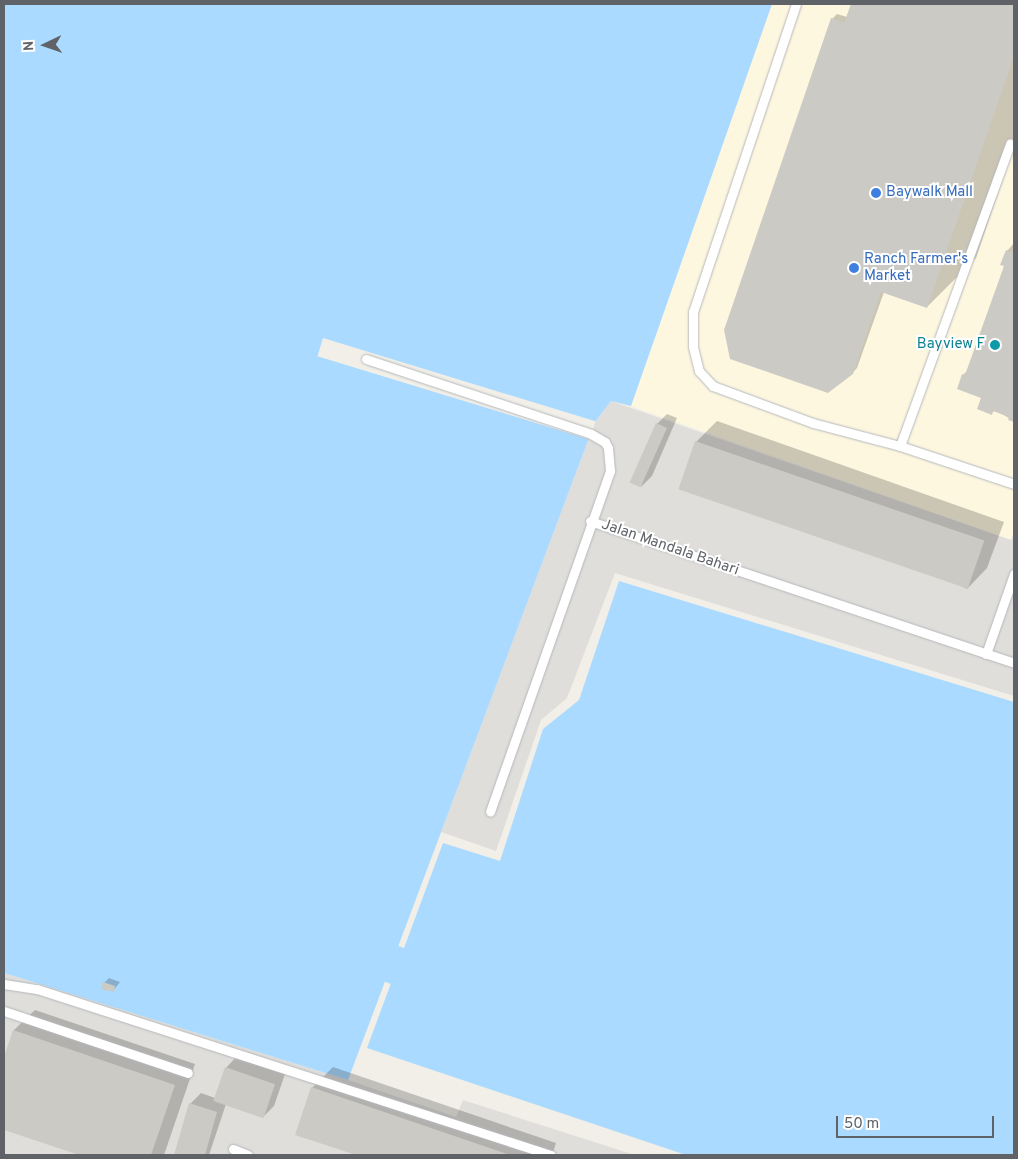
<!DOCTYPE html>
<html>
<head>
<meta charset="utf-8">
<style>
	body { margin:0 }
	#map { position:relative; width:1018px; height:1159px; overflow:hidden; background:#f1efe8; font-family:Overpass,sans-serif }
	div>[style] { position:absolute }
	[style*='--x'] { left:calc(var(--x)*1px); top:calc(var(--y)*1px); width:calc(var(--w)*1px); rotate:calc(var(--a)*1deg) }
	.commercial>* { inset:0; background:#fef7e0 }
	.industrial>* { inset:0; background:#e0deda }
	.water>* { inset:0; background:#aadaff }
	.pier>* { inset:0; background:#f1efe8; transform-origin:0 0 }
	.shadow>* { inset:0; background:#0003 }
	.river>* { height:38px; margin:-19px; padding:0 19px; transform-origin:19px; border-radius:19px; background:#aadaff }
	.building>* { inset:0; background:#cccac5; transform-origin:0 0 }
	.roads { filter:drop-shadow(0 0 1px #b5b8bc) drop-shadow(0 0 1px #b5b8bc) }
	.service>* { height:9px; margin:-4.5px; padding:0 4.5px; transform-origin:4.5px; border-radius:4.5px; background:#fff }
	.dots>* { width:14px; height:14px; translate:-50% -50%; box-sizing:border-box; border:2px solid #fff; border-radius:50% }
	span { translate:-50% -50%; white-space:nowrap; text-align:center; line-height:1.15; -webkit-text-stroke:4px #fff; paint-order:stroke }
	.shop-label { font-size:15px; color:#366cbe }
	.left { translate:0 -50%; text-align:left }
	.culture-label { font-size:15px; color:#0d838f }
	.right { translate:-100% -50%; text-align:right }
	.street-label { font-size:15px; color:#5f6368 }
	.frame { position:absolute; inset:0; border:5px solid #5f6368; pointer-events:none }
	.north { position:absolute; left:20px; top:20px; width:50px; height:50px; -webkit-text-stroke:4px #fff; paint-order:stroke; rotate:267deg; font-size:14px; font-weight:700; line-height:20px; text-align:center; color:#5f6368 }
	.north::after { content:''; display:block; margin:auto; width:18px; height:22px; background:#5f6368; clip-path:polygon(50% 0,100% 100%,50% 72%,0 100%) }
	.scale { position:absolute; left:836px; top:1116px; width:158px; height:22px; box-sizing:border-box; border:2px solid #5f6368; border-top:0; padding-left:6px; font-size:15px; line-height:18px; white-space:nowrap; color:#5f6368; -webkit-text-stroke:4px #fff; paint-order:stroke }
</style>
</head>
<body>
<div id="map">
	<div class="commercial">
		<i style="clip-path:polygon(772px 4px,1014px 4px,1014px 533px,1011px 540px,631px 406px)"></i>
	</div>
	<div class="industrial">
		<i style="clip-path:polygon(611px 401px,1011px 540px,1014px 533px,1014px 696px,615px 573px,567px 698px,541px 720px,496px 851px,441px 832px,595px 422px)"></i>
		<i style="clip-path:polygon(4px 973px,348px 1080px,456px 1117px,463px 1100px,635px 1155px,4px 1155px)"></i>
	</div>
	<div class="water">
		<i style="clip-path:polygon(4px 4px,772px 4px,631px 406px,611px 401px,595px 422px,348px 1080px,4px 973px)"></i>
		<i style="clip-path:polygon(619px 581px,1014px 702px,1014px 1155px,686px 1155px,367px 1048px,443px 843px,500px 861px,543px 729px,579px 700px)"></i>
	</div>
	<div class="pier">
		<i style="left:323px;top:338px;width:285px;height:19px;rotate:17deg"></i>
	</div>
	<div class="shadow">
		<i style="clip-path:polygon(852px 4px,1014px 4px,1014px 146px,976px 258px,927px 307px,884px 292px,857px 368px,852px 373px,832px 19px,837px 14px,847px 17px)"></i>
		<i style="clip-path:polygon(1014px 243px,1014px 421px,995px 410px,992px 413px,963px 375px,969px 369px,1002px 276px,1007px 251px)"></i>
		<i style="clip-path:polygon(667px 414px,677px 418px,652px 476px,641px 487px,657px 424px)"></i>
		<i style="clip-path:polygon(717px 421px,1004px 522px,987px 568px,967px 589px,696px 442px)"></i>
		<i style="clip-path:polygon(109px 978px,120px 982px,113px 991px,104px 983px)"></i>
		<i style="clip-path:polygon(35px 1010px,195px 1064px,164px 1155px,83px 1155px,4px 1128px,4px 1061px,14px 1030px)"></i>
		<i style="clip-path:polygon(236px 1057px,285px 1074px,274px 1106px,263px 1117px,226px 1104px,209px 1155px,175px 1155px,190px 1104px,201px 1093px,215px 1098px,226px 1068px)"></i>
		<i style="clip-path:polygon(333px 1067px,556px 1143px,552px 1155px,360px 1155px,297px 1134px,312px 1088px)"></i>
	</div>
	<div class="river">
		<i style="--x:392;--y:964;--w:56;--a:19.7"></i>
	</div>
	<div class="building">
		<i style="clip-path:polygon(851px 4px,1014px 4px,1014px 56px,927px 308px,881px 292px,853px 374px,828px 393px,730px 359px,724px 330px,831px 18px,844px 23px)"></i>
		<i style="clip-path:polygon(1006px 250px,1014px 253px,1014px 422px,1008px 420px,1009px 417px,993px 411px,992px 415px,977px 409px,981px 398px,957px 389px,962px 374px,965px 375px,1004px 266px,1000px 265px)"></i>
		<i style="left:656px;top:423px;width:12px;height:65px;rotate:24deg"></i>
		<i style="left:695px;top:441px;width:306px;height:51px;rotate:19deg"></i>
		<i style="clip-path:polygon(103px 982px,115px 986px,114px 992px,101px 989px)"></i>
		<i style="clip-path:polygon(13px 1030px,175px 1085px,151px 1155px,79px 1155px,4px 1130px,4px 1057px)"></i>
		<i style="left:225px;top:1067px;width:53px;height:36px;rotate:19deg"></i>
		<i style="clip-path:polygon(311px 1087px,510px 1155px,356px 1155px,295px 1135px)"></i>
		<i style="clip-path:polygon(189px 1103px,217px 1112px,205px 1155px,174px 1155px)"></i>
	</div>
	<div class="roads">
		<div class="service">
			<i style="--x:796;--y:4;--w:325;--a:108.5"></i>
			<i style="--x:693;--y:312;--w:35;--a:90"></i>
			<i style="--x:693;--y:347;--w:25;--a:76"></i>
			<i style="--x:699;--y:371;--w:21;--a:47"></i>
			<i style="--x:713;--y:386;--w:107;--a:20.3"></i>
			<i style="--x:813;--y:423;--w:90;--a:14.8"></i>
			<i style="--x:900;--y:446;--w:120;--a:18.4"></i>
			<i style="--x:366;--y:359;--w:237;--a:18.4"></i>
			<i style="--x:591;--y:434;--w:16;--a:30"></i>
			<i style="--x:605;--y:442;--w:7;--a:63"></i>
			<i style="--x:608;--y:448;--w:23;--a:85"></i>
			<i style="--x:610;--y:471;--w:361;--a:109.4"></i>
			<i style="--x:900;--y:446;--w:322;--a:-70"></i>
			<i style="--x:590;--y:521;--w:447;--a:18.5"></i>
			<i style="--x:986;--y:654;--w:85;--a:-70.7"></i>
			<i style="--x:4;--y:984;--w:33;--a:9"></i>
			<i style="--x:37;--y:989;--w:540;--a:17.9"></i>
			<i style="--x:4;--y:1011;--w:194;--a:18.6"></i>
			<i style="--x:233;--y:1149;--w:16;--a:22"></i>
		</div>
	</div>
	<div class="dots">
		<i style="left:876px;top:193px;background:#3f7fe0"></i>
		<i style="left:854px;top:268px;background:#3f7fe0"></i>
		<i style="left:995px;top:345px;background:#0f9aa8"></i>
	</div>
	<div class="shop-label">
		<span class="left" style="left:886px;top:193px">Baywalk Mall</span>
		<span class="left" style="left:864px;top:268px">Ranch Farmer's<br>Market</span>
	</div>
	<div class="culture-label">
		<span class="right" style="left:985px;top:345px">Bayview F</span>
	</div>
	<div class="street-label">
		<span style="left:670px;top:548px;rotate:19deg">Jalan Mandala Bahari</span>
	</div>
	<div class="frame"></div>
	<div class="north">N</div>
	<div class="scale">50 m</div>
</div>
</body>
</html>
